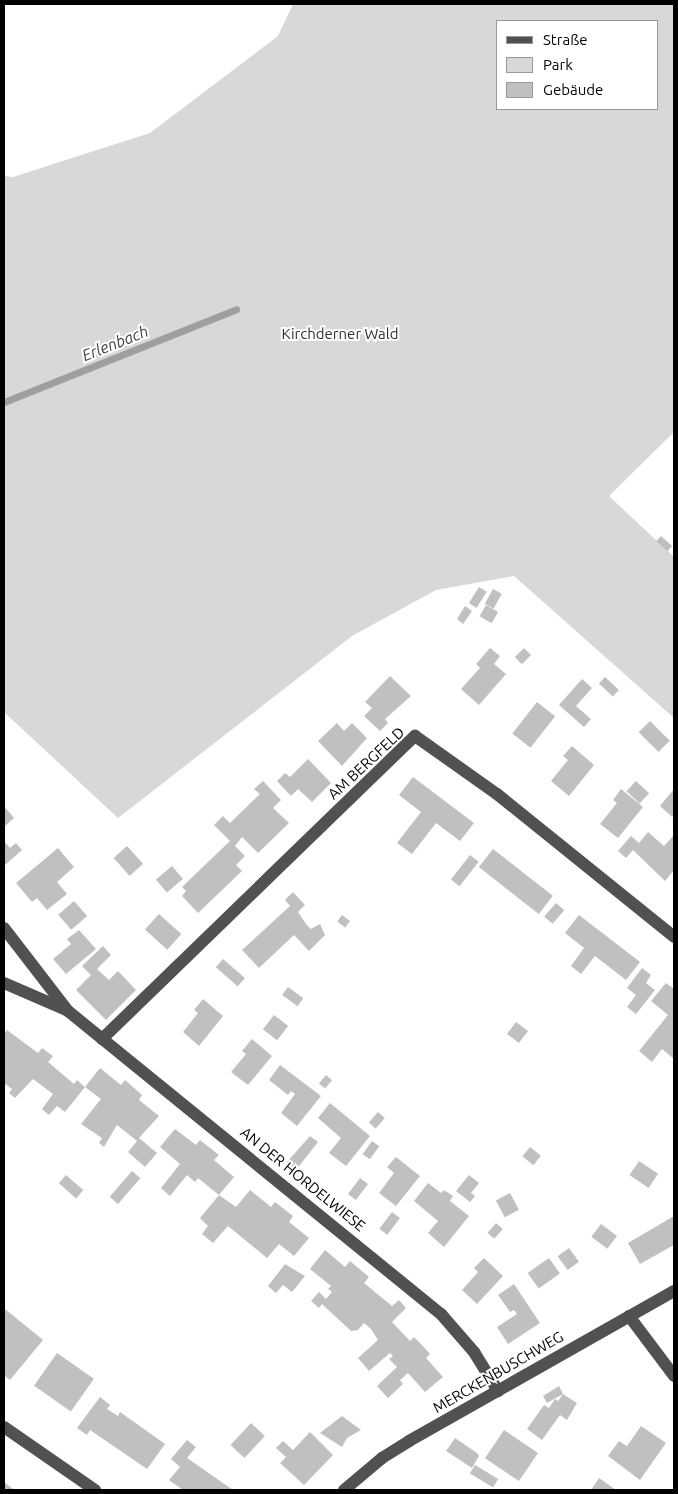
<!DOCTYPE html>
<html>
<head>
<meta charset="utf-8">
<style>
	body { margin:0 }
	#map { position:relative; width:678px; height:1494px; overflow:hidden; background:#fff; font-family:Ubuntu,sans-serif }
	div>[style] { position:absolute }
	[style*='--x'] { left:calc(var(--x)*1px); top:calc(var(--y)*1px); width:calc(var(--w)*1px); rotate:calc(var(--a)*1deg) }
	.green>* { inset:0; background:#d8d8d8 }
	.stream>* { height:7px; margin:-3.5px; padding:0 3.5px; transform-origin:3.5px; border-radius:3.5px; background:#9f9f9f }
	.building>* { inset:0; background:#c0c0c0; transform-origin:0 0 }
	.minor>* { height:12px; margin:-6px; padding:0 6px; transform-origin:6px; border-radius:6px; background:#515151 }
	span { translate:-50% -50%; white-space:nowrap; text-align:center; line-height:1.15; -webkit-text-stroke:4px #fff; paint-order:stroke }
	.park-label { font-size:15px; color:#2f2f2f }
	.street-label { font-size:15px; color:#000 }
	.water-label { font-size:16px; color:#404040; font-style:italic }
	.frame { position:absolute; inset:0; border:5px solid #000; pointer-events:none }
	.legend { position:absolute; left:496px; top:20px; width:162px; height:90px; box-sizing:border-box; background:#fff; border:1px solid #999; margin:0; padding:6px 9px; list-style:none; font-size:15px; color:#000 }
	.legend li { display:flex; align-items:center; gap:10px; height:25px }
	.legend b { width:25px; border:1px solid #999 }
</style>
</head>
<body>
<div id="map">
	<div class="green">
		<i style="clip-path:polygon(evenodd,293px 4px,674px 4px,674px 432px,609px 496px,674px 557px,674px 718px,514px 576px,436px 590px,352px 636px,118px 818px,4px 712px,4px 176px,13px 177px,150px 133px,278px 36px,293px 4px,497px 21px,657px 21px,657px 109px,497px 109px,497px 21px)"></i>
	</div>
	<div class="stream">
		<i style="--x:4;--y:402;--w:250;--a:-21.8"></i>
	</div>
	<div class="building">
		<i style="left:661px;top:536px;width:15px;height:7px;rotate:42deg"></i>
		<i style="left:479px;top:587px;width:9px;height:19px;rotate:32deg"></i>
		<i style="left:493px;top:589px;width:10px;height:17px;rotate:29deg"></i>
		<i style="left:486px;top:605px;width:14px;height:13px;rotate:30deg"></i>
		<i style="clip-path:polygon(465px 606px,472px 611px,463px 624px,457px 619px)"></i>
		<i style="clip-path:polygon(490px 648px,500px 656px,494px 664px,506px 674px,479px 705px,461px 689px,480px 668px,476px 664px)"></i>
		<i style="left:524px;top:648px;width:10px;height:13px;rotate:45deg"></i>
		<i style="clip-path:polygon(390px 676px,411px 696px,385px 719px,388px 723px,380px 731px,364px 716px,372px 708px,365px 702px)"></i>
		<i style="left:605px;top:677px;width:19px;height:9px;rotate:43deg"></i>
		<i style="clip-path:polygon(582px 679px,592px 688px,576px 706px,591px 719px,584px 727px,559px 705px)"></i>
		<i style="left:537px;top:702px;width:23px;height:40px;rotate:38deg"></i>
		<i style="left:650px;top:721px;width:28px;height:16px;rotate:45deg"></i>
		<i style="clip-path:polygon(337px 723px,344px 731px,352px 723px,367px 738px,342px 766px,318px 741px)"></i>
		<i style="clip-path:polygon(572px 746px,594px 765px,569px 796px,551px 781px,568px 760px,563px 756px)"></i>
		<i style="clip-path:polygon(308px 759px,331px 783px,312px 802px,298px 789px,291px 796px,277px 781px,285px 773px,290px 777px)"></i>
		<i style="clip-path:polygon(413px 777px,474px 823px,460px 841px,436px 823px,412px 854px,397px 843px,421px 812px,399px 795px)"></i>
		<i style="clip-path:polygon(263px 781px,281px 800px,273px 808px,289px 823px,258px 853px,242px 837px,235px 846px,245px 856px,236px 865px,242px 871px,198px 913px,182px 896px,186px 891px,182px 887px,230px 841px,214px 825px,223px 816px,230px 823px,260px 794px,254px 789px)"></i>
		<i style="left:636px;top:781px;width:18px;height:14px;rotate:43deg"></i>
		<i style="clip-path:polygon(621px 789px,643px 807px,618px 838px,600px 824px,617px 803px,613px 800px)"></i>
		<i style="clip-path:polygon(674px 789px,674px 815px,672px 817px,660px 806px)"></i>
		<i style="clip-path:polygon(4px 806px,14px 818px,4px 827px)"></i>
		<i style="clip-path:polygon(648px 832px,664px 846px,674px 835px,674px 870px,665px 881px,633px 850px,626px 858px,618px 851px,631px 836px,639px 843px)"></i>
		<i style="clip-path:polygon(4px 841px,10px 848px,16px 843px,22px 850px,4px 866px)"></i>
		<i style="left:127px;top:846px;width:24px;height:18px;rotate:48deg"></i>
		<i style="clip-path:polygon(58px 848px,74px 867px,57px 882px,67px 894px,47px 910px,37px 898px,32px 902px,16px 883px)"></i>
		<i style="left:493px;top:849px;width:76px;height:23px;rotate:38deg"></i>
		<i style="left:470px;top:855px;width:11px;height:31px;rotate:38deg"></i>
		<i style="left:172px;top:866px;width:17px;height:21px;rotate:50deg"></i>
		<i style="clip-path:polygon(293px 892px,305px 905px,298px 912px,306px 924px,311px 929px,320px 924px,325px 935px,309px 951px,294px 935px,259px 968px,242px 950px,290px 906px,285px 900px)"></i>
		<i style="left:74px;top:901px;width:20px;height:21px;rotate:49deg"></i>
		<i style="left:556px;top:903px;width:11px;height:18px;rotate:41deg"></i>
		<i style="left:159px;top:914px;width:30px;height:21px;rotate:42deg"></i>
		<i style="left:342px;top:915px;width:10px;height:8px;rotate:37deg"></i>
		<i style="clip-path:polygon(579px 915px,640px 962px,626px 980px,595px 956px,581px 974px,571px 966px,584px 948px,565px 933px)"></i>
		<i style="clip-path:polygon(79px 930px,96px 949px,66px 974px,53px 959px,71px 944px,67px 939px)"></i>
		<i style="clip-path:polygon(103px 946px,111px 955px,97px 969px,109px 980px,118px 971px,136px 990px,106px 1020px,76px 990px,91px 975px,82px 966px)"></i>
		<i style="left:223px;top:959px;width:29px;height:11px;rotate:41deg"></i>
		<i style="clip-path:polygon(642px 968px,651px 975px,646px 983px,655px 990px,636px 1014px,627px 1007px,636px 995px,627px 988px)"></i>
		<i style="clip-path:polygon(666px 983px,674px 989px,674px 1059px,662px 1049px,652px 1062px,639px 1051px,668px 1015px,651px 1001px)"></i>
		<i style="left:288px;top:987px;width:19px;height:10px;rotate:36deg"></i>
		<i style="clip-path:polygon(203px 999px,223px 1016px,199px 1046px,183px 1032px,198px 1013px,194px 1010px)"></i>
		<i style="left:274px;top:1015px;width:18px;height:18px;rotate:38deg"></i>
		<i style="left:516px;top:1022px;width:15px;height:15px;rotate:37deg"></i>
		<i style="clip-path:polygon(7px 1030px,38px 1053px,42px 1048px,53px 1056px,48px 1062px,74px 1084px,77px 1080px,85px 1087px,65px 1112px,57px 1106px,49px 1115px,42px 1109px,53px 1094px,33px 1079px,15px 1098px,9px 1093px,12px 1089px,4px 1083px,4px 1034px)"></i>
		<i style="clip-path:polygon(252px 1039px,272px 1056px,248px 1085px,231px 1072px,246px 1054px,242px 1051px)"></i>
		<i style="clip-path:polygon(280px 1065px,321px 1096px,297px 1126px,281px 1113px,295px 1094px,291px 1091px,288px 1095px,269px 1080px)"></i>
		<i style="clip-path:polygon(100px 1068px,121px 1085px,125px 1080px,142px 1095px,139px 1100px,159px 1116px,139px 1138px,157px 1153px,145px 1167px,128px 1152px,137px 1141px,117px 1125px,104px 1147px,99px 1143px,102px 1138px,81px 1124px,101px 1099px,85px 1087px)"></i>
		<i style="left:326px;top:1075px;width:8px;height:11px;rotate:40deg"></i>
		<i style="clip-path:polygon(330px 1103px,370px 1136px,346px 1166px,329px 1153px,341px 1138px,318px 1118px)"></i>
		<i style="left:378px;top:1112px;width:9px;height:14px;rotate:41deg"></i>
		<i style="clip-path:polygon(175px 1129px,196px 1145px,200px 1140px,219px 1155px,214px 1160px,234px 1177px,219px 1195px,198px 1178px,195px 1182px,187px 1175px,170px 1196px,161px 1188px,180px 1164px,160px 1147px)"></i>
		<i style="clip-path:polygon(310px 1136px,318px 1142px,296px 1170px,287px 1162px)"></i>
		<i style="left:372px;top:1141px;width:9px;height:16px;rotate:36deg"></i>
		<i style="left:530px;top:1147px;width:14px;height:12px;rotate:39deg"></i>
		<i style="clip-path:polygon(396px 1157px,420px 1176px,396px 1206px,379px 1193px,394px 1173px,387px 1167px)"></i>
		<i style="left:639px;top:1161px;width:23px;height:17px;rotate:34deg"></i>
		<i style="left:132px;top:1171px;width:11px;height:34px;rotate:41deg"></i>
		<i style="left:66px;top:1175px;width:23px;height:11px;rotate:41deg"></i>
		<i style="clip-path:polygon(469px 1175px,479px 1183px,471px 1193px,475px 1196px,470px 1202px,456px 1191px)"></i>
		<i style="left:360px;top:1178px;width:10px;height:20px;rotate:37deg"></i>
		<i style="clip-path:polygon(428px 1183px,441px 1193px,444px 1190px,453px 1196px,450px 1201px,469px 1216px,444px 1247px,428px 1233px,438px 1221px,414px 1201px)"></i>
		<i style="clip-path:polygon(250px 1190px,271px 1207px,275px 1202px,293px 1216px,289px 1222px,309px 1238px,294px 1256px,279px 1244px,267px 1258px,228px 1226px,213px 1243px,202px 1234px,208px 1226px,200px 1218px,219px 1195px,236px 1207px)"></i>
		<i style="left:510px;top:1193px;width:19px;height:16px;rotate:62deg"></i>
		<i style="left:392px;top:1212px;width:10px;height:21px;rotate:37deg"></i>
		<i style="clip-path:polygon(674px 1216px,674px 1245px,640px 1264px,628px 1243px)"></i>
		<i style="left:496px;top:1223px;width:9px;height:13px;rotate:41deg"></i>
		<i style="left:601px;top:1224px;width:20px;height:16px;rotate:37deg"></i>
		<i style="left:569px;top:1248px;width:17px;height:14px;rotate:54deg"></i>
		<i style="clip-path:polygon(325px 1250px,345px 1267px,350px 1261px,369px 1277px,364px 1283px,392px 1306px,399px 1300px,406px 1308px,392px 1322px,410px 1341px,414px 1337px,421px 1344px,430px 1354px,426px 1358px,443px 1377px,425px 1392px,408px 1373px,400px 1380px,403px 1384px,388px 1398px,377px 1386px,397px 1367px,389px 1359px,393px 1356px,390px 1353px,369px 1371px,358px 1358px,378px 1340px,371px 1329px,364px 1323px,358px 1330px,351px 1331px,322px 1304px,319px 1308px,311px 1301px,319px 1292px,326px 1299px,332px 1292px,328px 1289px,331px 1286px,310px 1269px)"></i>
		<i style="clip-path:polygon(484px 1258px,503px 1276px,477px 1304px,462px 1290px,478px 1272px,474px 1268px)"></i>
		<i style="left:549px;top:1258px;width:19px;height:26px;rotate:55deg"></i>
		<i style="clip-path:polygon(285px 1264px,305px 1276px,292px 1292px,283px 1285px,276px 1293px,268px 1286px)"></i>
		<i style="clip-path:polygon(514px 1284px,540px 1323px,508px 1344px,497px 1327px,517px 1314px,514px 1310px,510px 1312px,498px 1295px)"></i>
		<i style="clip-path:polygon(5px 1309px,43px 1340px,10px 1380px,4px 1375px)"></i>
		<i style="left:57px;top:1353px;width:45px;height:40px;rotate:35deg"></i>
		<i style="clip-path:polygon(559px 1386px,563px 1394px,577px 1403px,567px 1420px,560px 1415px,542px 1440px,527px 1429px,544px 1405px,549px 1408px,555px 1399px,558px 1401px,563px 1394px,547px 1403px,543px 1396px)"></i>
		<i style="clip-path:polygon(100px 1397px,110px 1405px,107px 1409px,118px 1416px,120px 1412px,165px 1444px,147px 1469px,90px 1430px,87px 1435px,77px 1428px)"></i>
		<i style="clip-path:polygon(342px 1416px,361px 1430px,347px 1438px,342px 1447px,320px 1433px)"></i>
		<i style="left:251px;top:1423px;width:19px;height:30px;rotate:43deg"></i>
		<i style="clip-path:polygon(641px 1426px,666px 1443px,640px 1480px,608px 1456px,619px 1441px,627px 1446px)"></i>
		<i style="left:504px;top:1430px;width:41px;height:34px;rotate:34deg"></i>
		<i style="clip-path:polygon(310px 1432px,333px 1455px,304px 1485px,280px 1463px,286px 1457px,276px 1448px,283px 1441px,293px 1450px)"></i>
		<i style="clip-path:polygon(455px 1438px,477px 1453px,479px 1456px,472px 1468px,446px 1451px)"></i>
		<i style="clip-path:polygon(187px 1440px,196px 1447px,187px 1458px,233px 1490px,183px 1490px,169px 1480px,180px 1467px,171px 1459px)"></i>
		<i style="left:475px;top:1465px;width:27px;height:10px;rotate:31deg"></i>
		<i style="clip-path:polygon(599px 1478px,616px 1490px,591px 1490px)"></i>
		<i style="clip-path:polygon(4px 1482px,13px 1489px,12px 1490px,4px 1490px)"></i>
	</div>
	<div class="minor">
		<i style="--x:4;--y:928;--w:105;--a:52.4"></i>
		<i style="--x:68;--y:1011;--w:481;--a:39.1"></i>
		<i style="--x:441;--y:1314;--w:50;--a:49"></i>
		<i style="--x:474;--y:1352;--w:46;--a:58.4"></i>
		<i style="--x:4;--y:983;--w:68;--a:23.5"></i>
		<i style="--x:102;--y:1039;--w:436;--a:-44.1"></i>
		<i style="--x:415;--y:736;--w:100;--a:35.3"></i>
		<i style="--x:497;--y:794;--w:228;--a:38.9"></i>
		<i style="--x:629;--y:1316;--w:75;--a:53.1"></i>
		<i style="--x:4;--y:1427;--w:111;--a:34.7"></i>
		<i style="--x:344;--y:1490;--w:50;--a:-40.1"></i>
		<i style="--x:382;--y:1458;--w:32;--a:-32"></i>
		<i style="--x:409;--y:1441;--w:305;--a:-29.5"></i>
	</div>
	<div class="park-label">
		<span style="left:340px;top:334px">Kirchderner Wald</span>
	</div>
	<div class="street-label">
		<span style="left:366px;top:763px;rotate:-43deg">AM BERGFELD</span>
		<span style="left:303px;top:1179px;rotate:39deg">AN DER HORDELWIESE</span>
		<span style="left:498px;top:1372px;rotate:-30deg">MERCKENBUSCHWEG</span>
	</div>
	<div class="water-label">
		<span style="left:115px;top:343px;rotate:-22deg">Erlenbach</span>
	</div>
	<div class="frame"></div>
	<ul class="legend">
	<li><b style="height:6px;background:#515151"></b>Straße</li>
	<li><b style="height:14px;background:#d8d8d8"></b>Park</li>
	<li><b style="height:14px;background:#c0c0c0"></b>Gebäude</li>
	</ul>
</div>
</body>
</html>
